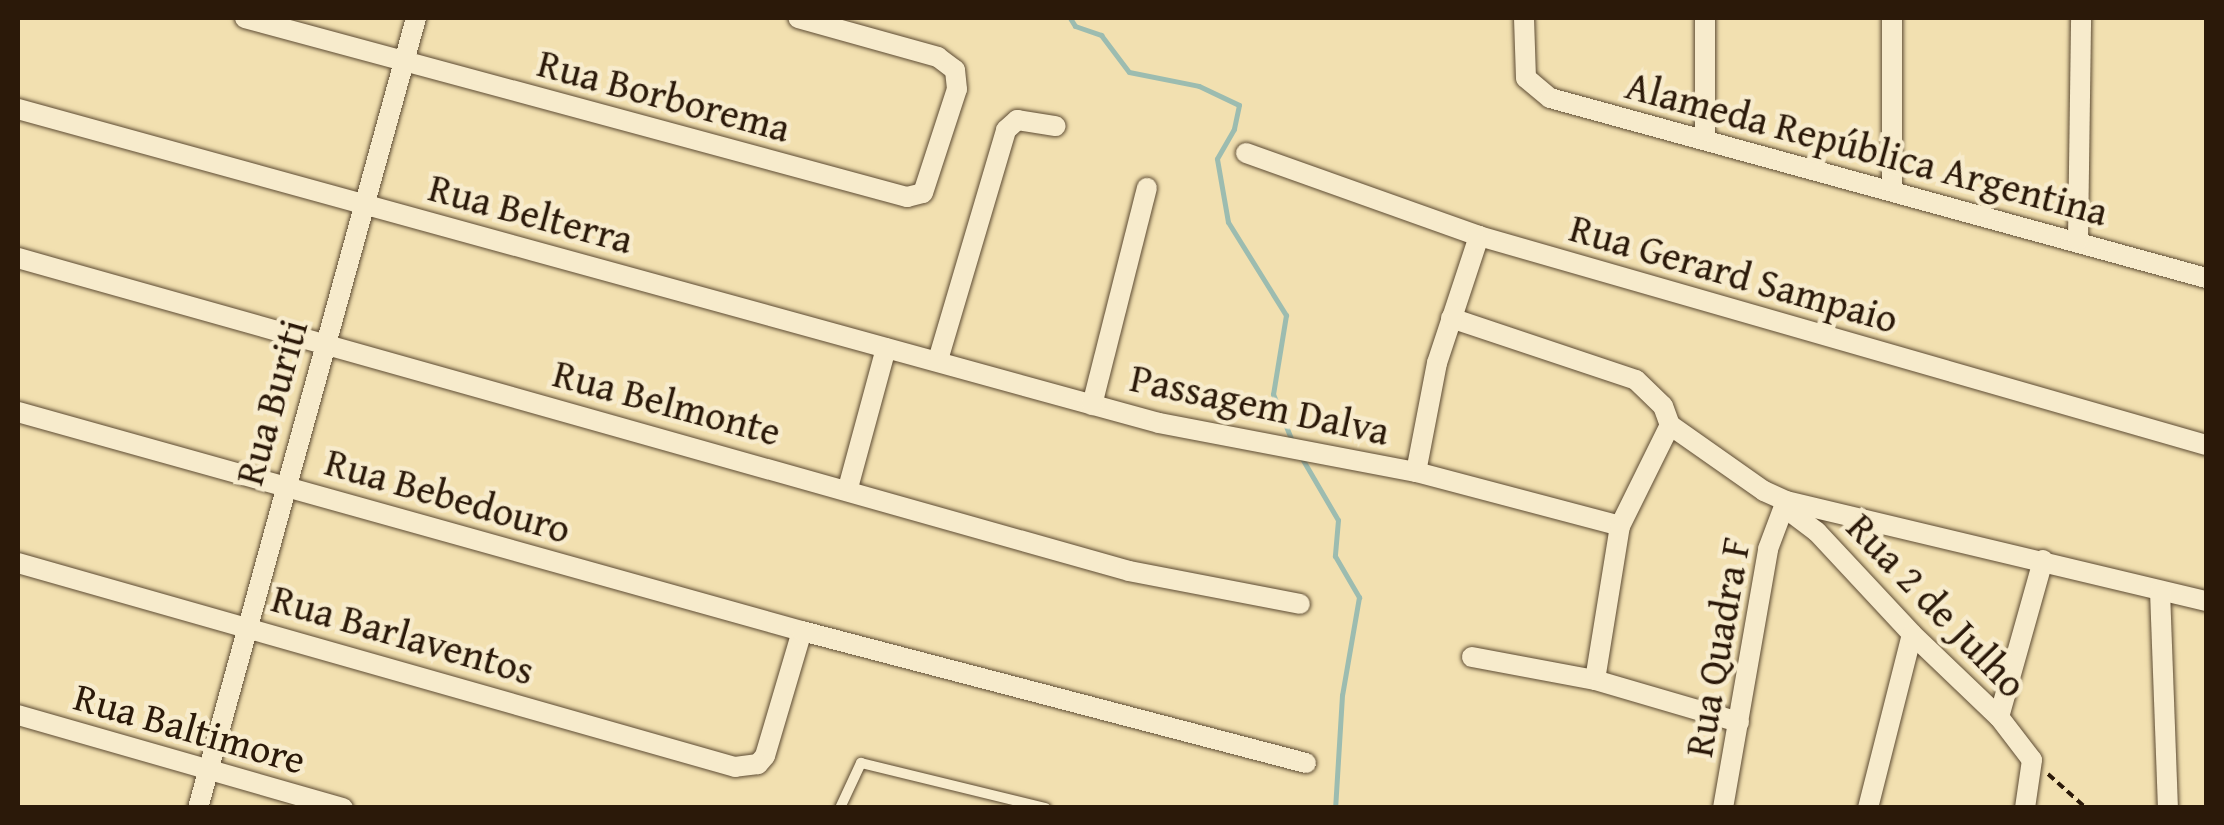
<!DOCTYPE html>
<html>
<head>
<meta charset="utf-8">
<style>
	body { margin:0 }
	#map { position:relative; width:2224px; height:825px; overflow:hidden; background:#f2e0b0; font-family:"Gentium Book Plus",serif }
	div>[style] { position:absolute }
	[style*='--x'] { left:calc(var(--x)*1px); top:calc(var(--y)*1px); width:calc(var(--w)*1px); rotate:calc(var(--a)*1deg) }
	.stream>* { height:5px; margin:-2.5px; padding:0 2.5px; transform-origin:2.5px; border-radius:2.5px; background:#9cbcb0 }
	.path>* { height:4px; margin-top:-2px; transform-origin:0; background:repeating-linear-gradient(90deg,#2b1909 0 8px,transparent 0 13px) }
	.roads { filter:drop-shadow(0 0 2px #5d4b33) drop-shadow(0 0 2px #5d4b33) }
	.lane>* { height:10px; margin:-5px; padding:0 5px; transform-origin:5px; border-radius:5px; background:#f7ebcc }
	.street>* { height:20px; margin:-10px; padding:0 10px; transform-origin:10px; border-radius:10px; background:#f7ebcc }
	span { translate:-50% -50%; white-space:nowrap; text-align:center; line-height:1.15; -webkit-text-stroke:9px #f7ebcc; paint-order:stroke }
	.street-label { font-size:40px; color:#2b1909 }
	.frame { position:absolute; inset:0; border:20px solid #2b1909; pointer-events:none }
</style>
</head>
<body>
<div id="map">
	<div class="stream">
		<i style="--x:1070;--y:18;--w:9;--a:58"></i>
		<i style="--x:1075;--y:26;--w:28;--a:19"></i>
		<i style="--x:1101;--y:35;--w:46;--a:52.9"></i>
		<i style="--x:1129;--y:72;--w:71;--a:11.3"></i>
		<i style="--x:1199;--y:86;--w:44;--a:25.4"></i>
		<i style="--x:1239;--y:105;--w:25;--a:102"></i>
		<i style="--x:1234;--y:129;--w:34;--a:120"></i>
		<i style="--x:1217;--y:159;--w:64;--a:80.1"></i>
		<i style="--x:1228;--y:222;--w:110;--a:58.1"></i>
		<i style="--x:1286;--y:315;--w:80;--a:99.3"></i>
		<i style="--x:1273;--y:394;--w:51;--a:68"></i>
		<i style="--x:1300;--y:455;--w:75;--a:59.7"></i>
		<i style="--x:1338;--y:520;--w:36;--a:95"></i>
		<i style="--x:1335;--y:556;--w:48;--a:59.7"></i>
		<i style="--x:1359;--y:597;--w:99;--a:99.8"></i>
		<i style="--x:1342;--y:695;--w:113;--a:93.5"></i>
	</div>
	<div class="path">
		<i style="--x:2048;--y:774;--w:51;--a:41.8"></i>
	</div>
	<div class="roads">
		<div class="lane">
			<i style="--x:840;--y:808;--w:50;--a:-65"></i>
			<i style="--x:861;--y:763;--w:190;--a:13.7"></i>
		</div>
		<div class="street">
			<i style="--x:245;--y:18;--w:686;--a:15.13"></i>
			<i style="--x:907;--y:197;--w:16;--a:-14"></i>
			<i style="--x:923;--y:193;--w:109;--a:-71.9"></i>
			<i style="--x:957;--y:89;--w:19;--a:-96"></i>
			<i style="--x:955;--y:70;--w:21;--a:-143"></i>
			<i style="--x:938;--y:57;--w:145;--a:-164.4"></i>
			<i style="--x:1524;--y:18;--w:60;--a:88.1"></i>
			<i style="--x:1526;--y:78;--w:31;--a:40"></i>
			<i style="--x:1550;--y:98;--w:680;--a:15.34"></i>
			<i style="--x:1892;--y:18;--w:172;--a:90"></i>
			<i style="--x:18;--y:109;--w:1183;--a:15.39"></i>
			<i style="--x:1159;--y:423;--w:262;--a:10.8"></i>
			<i style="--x:1416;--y:472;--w:211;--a:14.8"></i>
			<i style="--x:1705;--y:140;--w:122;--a:-90"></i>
			<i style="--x:1246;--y:153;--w:247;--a:19.6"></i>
			<i style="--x:1479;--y:236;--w:756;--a:16.04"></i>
			<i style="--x:2078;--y:240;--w:222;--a:-89.2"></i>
			<i style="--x:18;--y:258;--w:1154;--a:15.73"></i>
			<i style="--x:1129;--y:571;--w:174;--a:10.9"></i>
			<i style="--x:1451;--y:318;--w:195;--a:18.5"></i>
			<i style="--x:1636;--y:380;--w:37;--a:44"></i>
			<i style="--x:1663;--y:406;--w:20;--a:70"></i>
			<i style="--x:938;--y:360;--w:240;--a:-73.5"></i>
			<i style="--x:1006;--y:130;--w:15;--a:-42"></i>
			<i style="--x:1017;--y:120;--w:39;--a:9"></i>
			<i style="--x:1092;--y:405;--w:224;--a:-75.8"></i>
			<i style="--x:18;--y:412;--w:814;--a:15.61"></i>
			<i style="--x:802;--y:631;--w:130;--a:106.5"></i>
			<i style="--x:765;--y:756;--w:11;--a:131"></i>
			<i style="--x:758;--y:764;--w:23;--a:173"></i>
			<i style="--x:735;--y:767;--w:745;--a:-164.12"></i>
			<i style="--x:1670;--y:425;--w:115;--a:35.1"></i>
			<i style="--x:1764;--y:491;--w:24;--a:24"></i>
			<i style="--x:1786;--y:501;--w:432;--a:13.4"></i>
			<i style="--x:1416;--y:472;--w:111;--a:-79.1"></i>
			<i style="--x:1437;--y:363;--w:134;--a:-71.7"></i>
			<i style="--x:848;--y:488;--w:145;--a:-74.8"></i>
			<i style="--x:1784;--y:507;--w:41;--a:37.1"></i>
			<i style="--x:1817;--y:532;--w:139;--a:47"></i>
			<i style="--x:1912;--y:634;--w:120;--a:43.7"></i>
			<i style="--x:1999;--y:717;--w:54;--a:52.5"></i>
			<i style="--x:2032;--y:760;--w:49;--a:98.3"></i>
			<i style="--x:2160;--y:591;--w:217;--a:87.9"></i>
			<i style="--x:802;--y:631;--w:521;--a:14.68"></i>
			<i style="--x:1472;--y:657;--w:125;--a:10.6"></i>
			<i style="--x:1595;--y:680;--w:150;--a:16.3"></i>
			<i style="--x:1595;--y:680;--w:156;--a:-80.8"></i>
			<i style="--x:1620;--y:526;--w:113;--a:-63.7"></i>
			<i style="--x:18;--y:715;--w:338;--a:16"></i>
			<i style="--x:1999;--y:717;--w:163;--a:-74.3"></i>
			<i style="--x:198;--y:808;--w:820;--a:-74.57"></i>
			<i style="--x:1723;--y:808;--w:263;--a:-80.1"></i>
			<i style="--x:1768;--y:549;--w:51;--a:-69.4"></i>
			<i style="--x:1868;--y:808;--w:179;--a:-75.8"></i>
		</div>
	</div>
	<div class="street-label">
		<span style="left:664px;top:95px;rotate:15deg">Rua Borborema</span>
		<span style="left:1867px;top:148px;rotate:15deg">Alameda República Argentina</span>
		<span style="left:531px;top:213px;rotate:15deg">Rua Belterra</span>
		<span style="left:1734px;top:273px;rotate:16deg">Rua Gerard Sampaio</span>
		<span style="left:271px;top:402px;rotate:-74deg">Rua Buriti</span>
		<span style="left:667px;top:402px;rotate:15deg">Rua Belmonte</span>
		<span style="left:1260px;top:404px;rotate:12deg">Passagem Dalva</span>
		<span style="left:448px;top:495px;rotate:16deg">Rua Bebedouro</span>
		<span style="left:1937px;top:605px;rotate:46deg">Rua 2 de Julho</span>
		<span style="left:403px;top:634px;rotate:16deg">Rua Barlaventos</span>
		<span style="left:1717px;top:647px;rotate:-80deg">Rua Quadra F</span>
		<span style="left:190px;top:728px;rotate:16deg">Rua Baltimore</span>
	</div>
	<div class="frame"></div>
</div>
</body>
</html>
